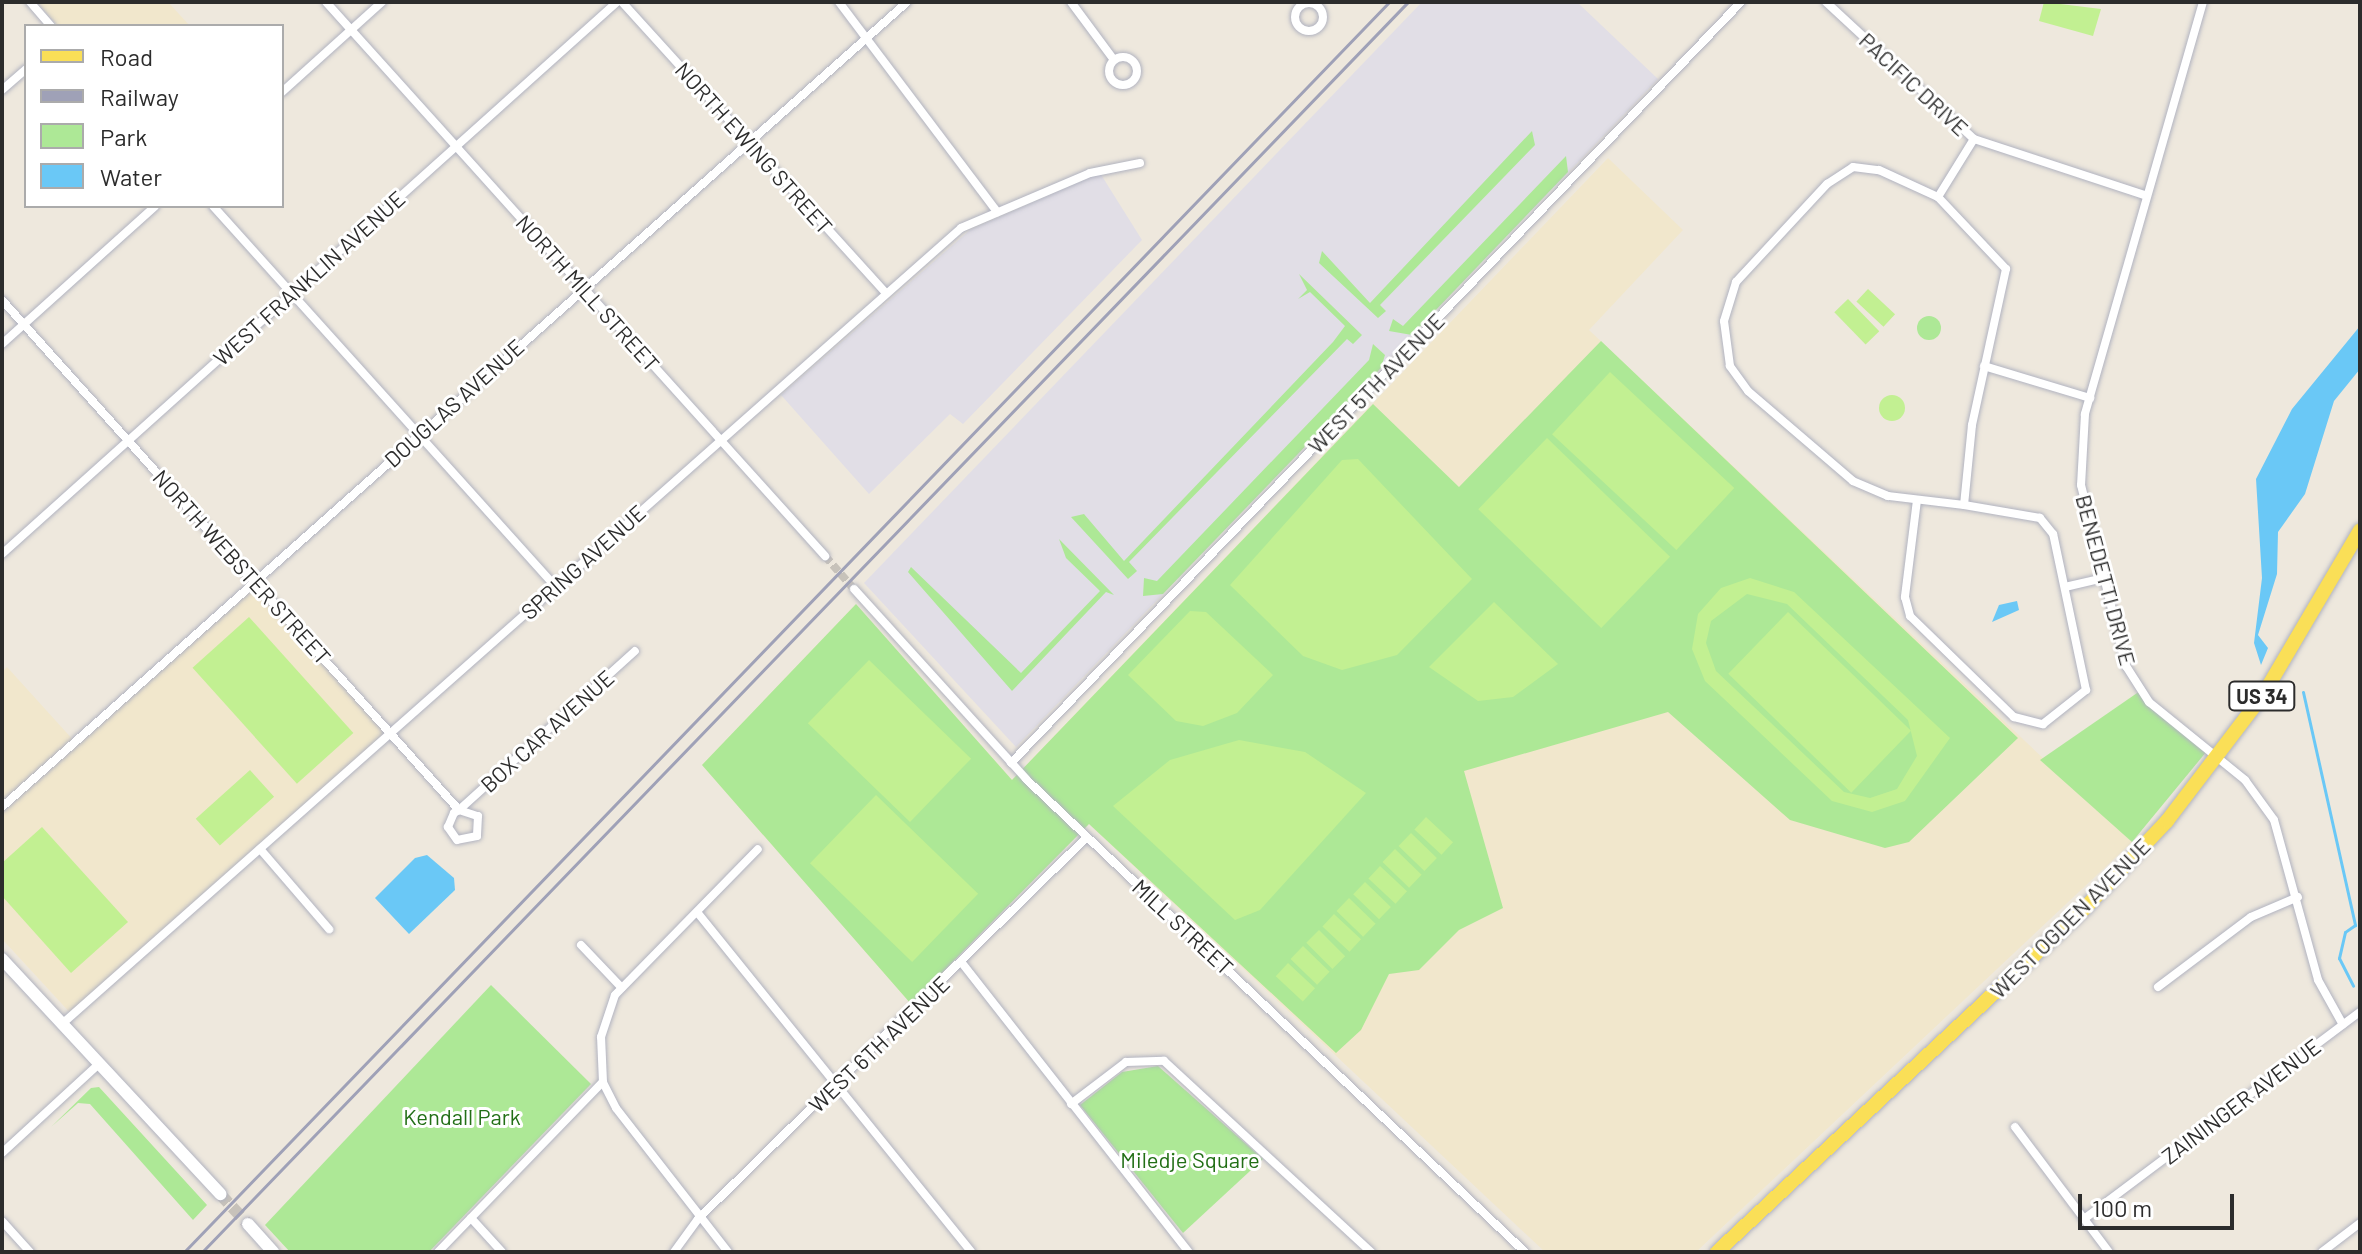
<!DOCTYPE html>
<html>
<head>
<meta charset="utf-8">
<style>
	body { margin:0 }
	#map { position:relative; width:2362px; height:1254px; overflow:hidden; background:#eee8dd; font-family:Barlow,sans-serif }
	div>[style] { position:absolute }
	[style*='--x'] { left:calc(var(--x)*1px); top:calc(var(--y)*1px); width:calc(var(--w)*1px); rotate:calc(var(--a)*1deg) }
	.industrial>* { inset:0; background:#e1dee6 }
	.education>* { inset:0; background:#f1e7cc }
	.green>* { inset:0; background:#ade896 }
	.round { border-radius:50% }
	.pitch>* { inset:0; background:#c2f092; transform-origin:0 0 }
	.water>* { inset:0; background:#6ac8f6 }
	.stream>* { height:3px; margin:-1.5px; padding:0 1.5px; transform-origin:1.5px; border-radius:1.5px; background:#6ac8f6 }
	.street-tunnel>* { height:8px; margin-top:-4px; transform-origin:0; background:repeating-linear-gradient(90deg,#c7c2ba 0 8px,transparent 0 12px) }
	.secondary-tunnel>* { height:12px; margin-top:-6px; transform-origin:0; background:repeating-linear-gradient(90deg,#c7c2ba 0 12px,transparent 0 18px) }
	.roads { filter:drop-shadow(0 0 2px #b1b3c0) drop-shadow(0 0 2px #b1b3c0) }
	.street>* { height:8px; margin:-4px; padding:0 4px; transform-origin:4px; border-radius:4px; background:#fff }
	.street>.ring { margin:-4px; padding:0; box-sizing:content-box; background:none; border:8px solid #fff; border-radius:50% }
	.secondary>* { height:12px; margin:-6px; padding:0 6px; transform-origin:6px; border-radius:6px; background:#fff }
	.primary>* { height:14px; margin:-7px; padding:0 7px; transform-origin:7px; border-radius:7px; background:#fadf57 }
	.rail>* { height:3px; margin:-1.5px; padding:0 1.5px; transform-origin:1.5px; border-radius:1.5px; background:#9fa1b7 }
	span { translate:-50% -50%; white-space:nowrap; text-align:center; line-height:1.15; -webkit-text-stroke:6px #fff; paint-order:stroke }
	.shield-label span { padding:2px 6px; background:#fff; border:2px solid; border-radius:6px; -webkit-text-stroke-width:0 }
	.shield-label { font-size:20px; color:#2c2c2c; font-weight:700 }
	.street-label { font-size:22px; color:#2c2c2c }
	.park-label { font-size:22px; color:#226f16 }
	.frame { position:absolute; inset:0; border:4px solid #2c2c2c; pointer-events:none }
	.legend { position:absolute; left:24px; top:24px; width:260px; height:184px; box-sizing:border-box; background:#fff; border:2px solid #ababab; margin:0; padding:10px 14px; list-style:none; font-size:24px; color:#2c2c2c }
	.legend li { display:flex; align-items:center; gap:16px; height:40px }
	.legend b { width:40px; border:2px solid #ababab }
	.scale { position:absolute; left:2078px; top:1194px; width:156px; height:36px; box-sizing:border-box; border:4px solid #2c2c2c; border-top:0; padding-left:10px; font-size:24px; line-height:28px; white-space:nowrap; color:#2c2c2c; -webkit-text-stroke:6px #fff; paint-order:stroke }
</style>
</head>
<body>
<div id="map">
	<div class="industrial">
		<i style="clip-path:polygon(1422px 2px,1577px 2px,1658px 79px,1016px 747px,864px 583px)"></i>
		<i style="clip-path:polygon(1100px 173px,1142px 240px,963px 424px,950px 414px,869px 494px,781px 395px,970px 230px)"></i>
	</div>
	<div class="education">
		<i style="clip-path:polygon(37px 2px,168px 2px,190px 26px,58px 26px)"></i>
		<i style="clip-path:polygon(1608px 158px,1683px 230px,1589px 330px,2132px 842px,1696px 1252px,1545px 1252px,1089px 824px,911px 1004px,702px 765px,856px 604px,1012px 780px)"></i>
		<i style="clip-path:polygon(256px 583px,390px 734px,74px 1017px,2px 939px,2px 672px,7px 667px,75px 742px)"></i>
	</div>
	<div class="green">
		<i style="clip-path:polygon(1532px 131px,1535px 145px,1380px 305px,1386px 311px,1378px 318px,1319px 263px,1322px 251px,1370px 303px)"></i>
		<i style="clip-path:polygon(1566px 156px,1568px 172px,1412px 335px,1389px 331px,1393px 319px,1403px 326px)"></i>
		<i style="clip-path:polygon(1299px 274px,1362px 335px,1353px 344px,1347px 339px,1129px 562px,1137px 571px,1128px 579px,1071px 517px,1084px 514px,1124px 561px,1333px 342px,1345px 326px,1310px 292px,1298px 299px,1307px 290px)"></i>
		<i class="round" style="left:1917px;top:316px;width:24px;height:24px"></i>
		<i style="clip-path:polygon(1601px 341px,2018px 738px,1909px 842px,1885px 848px,1790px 820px,1668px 712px,1464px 771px,1503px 908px,1459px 930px,1419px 970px,1389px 974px,1361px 1030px,1336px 1053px,1089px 824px,911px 1004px,702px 765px,856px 604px,1012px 780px,1373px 404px,1459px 487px)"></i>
		<i style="clip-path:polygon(1373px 344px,1385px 355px,1381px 368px,1163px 594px,1143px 596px,1144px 578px,1157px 581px,1369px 360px)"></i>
		<i style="clip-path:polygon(1059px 539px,1114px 595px,1106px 592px,1012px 691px,908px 572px,911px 567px,1021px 673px,1100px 591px,1066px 558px)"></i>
		<i style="clip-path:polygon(2140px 691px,2207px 751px,2132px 842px,2040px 760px)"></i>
		<i style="clip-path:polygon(491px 985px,591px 1084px,429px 1252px,290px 1252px,265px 1225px)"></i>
		<i style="clip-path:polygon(1158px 1066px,1263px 1159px,1183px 1233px,1080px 1105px,1122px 1072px)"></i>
		<i style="clip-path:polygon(99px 1087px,207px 1205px,193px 1220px,90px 1104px,78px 1103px,51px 1127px,91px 1088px)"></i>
	</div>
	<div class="pitch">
		<i style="clip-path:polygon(2044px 2px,2101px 9px,2093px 36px,2039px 21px)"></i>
		<i style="left:1868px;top:289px;width:37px;height:17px;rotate:43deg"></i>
		<i style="left:1848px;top:299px;width:45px;height:19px;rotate:46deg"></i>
		<i style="left:1610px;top:372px;width:170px;height:85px;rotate:43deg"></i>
		<i class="round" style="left:1879px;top:395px;width:26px;height:26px"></i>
		<i style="left:1547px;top:438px;width:171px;height:99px;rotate:44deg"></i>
		<i style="clip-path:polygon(1358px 459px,1472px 579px,1397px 655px,1342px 670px,1303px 656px,1230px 585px,1342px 460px)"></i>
		<i style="clip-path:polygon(evenodd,1750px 578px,1794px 592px,1950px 738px,1905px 801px,1872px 812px,1832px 801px,1705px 681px,1692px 649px,1698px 614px,1721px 588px,1750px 578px,1747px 594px,1787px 604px,1908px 720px,1917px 756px,1897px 789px,1870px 798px,1844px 792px,1716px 671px,1706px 643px,1711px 621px,1747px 594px)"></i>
		<i style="clip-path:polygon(1494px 602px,1558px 664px,1513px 697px,1478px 701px,1429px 667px)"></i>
		<i style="clip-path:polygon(1190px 611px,1206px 612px,1273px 675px,1237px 713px,1203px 726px,1176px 721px,1128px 675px)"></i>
		<i style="left:1788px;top:612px;width:171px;height:86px;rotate:44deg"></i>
		<i style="left:249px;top:617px;width:156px;height:76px;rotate:48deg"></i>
		<i style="left:869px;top:660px;width:142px;height:88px;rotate:44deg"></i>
		<i style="clip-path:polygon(1239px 740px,1305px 752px,1366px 793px,1260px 910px,1235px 920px,1113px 806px,1170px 760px)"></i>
		<i style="left:250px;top:770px;width:36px;height:73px;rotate:48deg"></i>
		<i style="left:876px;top:795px;width:142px;height:95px;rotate:44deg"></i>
		<i style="left:1426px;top:817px;width:37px;height:17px;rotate:43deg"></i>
		<i style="clip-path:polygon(42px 827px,128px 922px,71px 973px,2px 896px,2px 863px)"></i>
		<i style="left:1411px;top:833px;width:36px;height:18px;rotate:44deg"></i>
		<i style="left:1395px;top:849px;width:37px;height:18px;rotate:44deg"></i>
		<i style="left:1380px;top:866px;width:37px;height:17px;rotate:43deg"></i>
		<i style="left:1365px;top:882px;width:36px;height:17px;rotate:44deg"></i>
		<i style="left:1349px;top:898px;width:37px;height:18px;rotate:44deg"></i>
		<i style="left:1334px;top:914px;width:37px;height:17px;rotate:43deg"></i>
		<i style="left:1319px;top:930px;width:37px;height:18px;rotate:45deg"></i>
		<i style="left:1303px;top:946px;width:37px;height:18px;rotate:44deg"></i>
		<i style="left:1288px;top:963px;width:37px;height:18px;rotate:43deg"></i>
	</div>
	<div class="water">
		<i style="clip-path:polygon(2360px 326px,2360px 369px,2334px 401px,2305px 494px,2278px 532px,2277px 574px,2258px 635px,2268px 648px,2261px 665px,2254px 643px,2262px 578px,2256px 479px,2292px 409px)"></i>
		<i style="clip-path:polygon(2017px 601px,2019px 610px,1992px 622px,1999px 605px)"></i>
		<i style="clip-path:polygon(427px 855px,454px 878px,455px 890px,409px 934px,375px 898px,415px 858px)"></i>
	</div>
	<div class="stream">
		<i style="--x:2303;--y:692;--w:239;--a:77.4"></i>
		<i style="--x:2355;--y:925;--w:12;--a:145"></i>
		<i style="--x:2345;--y:932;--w:27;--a:103"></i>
		<i style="--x:2339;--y:958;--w:31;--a:63"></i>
	</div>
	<div class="street-tunnel">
		<i style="--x:825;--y:556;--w:44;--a:48.7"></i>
	</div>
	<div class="secondary-tunnel">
		<i style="--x:220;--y:1194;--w:41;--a:47"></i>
	</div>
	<div class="roads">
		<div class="street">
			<i style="--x:30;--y:2;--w:32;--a:49"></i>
			<i style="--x:326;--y:2;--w:746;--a:47.99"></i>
			<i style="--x:622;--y:2;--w:393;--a:47.8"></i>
			<i style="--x:839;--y:2;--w:263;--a:53"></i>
			<i style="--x:1071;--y:2;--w:72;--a:53.4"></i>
			<i style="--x:1826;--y:2;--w:202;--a:42.8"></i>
			<i style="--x:1974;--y:139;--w:182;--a:18.2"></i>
			<i style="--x:2203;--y:2;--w:429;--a:106"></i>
			<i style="--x:2085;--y:414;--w:71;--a:93.2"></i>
			<i style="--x:2081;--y:485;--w:187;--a:76"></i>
			<i style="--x:2126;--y:666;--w:43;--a:57.4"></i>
			<i style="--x:2149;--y:702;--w:124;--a:39.1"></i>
			<i style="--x:2245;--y:780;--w:49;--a:54.1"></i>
			<i style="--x:2274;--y:820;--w:166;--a:74.6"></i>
			<i style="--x:2318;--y:980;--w:51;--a:60.9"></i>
			<i class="ring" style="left:1295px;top:3px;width:20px;height:20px"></i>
			<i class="ring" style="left:1109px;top:57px;width:20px;height:20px"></i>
			<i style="--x:2;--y:90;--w:32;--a:-41"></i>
			<i style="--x:282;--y:92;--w:135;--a:-42"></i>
			<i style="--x:1853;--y:167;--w:26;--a:7"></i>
			<i style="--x:1879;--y:170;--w:65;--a:24.6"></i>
			<i style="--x:1938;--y:197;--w:99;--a:46.6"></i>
			<i style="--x:2006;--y:269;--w:160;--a:102.3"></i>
			<i style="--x:1972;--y:425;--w:80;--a:95.7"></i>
			<i style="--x:1964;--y:505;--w:77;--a:-173.2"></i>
			<i style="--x:1888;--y:496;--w:38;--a:-157"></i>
			<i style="--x:1853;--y:481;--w:138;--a:-139.4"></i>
			<i style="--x:1748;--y:391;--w:31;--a:-126"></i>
			<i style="--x:1730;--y:366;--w:45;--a:-97.6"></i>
			<i style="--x:1724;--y:321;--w:41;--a:-72.9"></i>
			<i style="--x:1736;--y:282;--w:134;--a:-47.1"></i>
			<i style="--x:1827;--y:184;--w:31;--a:-33"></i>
			<i style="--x:1938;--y:197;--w:68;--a:-58.2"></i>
			<i style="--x:213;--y:206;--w:511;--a:48.01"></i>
			<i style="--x:2;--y:300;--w:685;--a:48.14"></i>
			<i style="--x:459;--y:810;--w:20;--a:18"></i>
			<i style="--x:478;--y:816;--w:20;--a:93"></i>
			<i style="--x:477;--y:836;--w:20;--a:169"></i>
			<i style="--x:457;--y:840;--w:16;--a:-125"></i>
			<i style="--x:448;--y:827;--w:15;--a:-67"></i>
			<i style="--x:454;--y:813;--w:6;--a:-31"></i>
			<i style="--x:459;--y:810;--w:237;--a:-42.1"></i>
			<i style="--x:2;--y:344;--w:206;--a:-42"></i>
			<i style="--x:1984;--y:366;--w:111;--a:16.8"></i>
			<i style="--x:1917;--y:500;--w:98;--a:97.1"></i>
			<i style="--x:1905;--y:597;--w:20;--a:75"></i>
			<i style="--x:1910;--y:616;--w:145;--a:44.2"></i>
			<i style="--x:2014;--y:717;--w:30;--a:14"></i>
			<i style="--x:2043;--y:724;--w:55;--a:-38.3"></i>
			<i style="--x:2086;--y:690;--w:159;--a:-101.9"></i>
			<i style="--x:2053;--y:534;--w:21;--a:-129"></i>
			<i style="--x:2040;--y:518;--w:77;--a:-170.3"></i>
			<i style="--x:2;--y:554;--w:826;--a:-41.91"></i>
			<i style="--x:2065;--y:587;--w:37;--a:-13"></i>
			<i style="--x:854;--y:589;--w:256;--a:47.8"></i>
			<i style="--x:1026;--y:779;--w:688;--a:43.47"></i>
			<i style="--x:1011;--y:763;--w:1055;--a:-46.19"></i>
			<i style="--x:2;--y:807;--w:1211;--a:-41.65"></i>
			<i style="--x:260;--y:849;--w:106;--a:49.2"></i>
			<i style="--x:697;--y:912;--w:437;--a:51.1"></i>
			<i style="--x:581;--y:945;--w:59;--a:46.4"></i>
			<i style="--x:962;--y:963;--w:367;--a:51.9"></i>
			<i style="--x:2158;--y:987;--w:116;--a:-37"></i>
			<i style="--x:2251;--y:917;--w:51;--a:-23.1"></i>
			<i style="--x:62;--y:1024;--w:1201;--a:-41.52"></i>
			<i style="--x:961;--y:228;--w:140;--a:-23.1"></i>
			<i style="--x:1090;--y:173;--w:51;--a:-11.3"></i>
			<i style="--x:1071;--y:1104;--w:69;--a:-37.4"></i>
			<i style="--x:1126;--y:1062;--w:38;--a:-2"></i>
			<i style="--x:1164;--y:1061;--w:282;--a:42.7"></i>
			<i style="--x:2015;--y:1127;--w:156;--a:53.1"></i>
			<i style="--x:2;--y:1153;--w:133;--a:-42.6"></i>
			<i style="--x:471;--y:1218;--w:46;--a:47.6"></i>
			<i style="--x:2084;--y:1219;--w:345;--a:-36.9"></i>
			<i style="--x:2;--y:1221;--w:42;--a:47.9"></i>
			<i style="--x:438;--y:1252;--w:237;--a:-45.9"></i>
			<i style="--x:674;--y:1252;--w:41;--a:-54"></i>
			<i style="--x:698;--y:1219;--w:545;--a:-44.48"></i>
			<i style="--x:728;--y:1252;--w:182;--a:-127.9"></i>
			<i style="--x:616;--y:1108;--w:29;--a:-117"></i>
			<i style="--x:603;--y:1082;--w:45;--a:-92.5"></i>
			<i style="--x:601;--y:1037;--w:44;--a:-71.6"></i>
			<i style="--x:615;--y:995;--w:204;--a:-45.6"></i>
			<i style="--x:2322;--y:1252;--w:48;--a:-37.3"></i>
		</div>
		<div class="secondary">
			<i style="--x:2;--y:959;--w:321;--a:47.1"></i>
			<i style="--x:248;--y:1224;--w:38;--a:48"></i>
		</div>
		<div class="primary">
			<i style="--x:1717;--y:1252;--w:502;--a:-43.06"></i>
			<i style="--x:2084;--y:909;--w:121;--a:-46.7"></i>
			<i style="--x:2167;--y:821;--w:158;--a:-52.7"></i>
			<i style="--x:2263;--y:695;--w:191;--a:-59.5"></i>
		</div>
	</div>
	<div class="rail">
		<i style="--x:184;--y:1252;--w:1736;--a:-46.05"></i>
		<i style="--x:202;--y:1252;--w:1737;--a:-46.03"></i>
	</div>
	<div class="shield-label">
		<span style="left:2262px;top:696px">US 34</span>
	</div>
	<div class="street-label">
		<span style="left:1914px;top:84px;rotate:43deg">PACIFIC DRIVE</span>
		<span style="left:754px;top:148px;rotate:48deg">NORTH EWING STREET</span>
		<span style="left:309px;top:278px;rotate:-42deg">WEST FRANKLIN AVENUE</span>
		<span style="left:588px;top:293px;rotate:48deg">NORTH MILL STREET</span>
		<span style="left:1376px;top:383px;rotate:-46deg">WEST 5TH AVENUE</span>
		<span style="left:454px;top:403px;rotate:-42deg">DOUGLAS AVENUE</span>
		<span style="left:583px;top:562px;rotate:-42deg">SPRING AVENUE</span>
		<span style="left:242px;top:567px;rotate:48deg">NORTH WEBSTER STREET</span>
		<span style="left:2106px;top:580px;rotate:75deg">BENEDETTI DRIVE</span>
		<span style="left:547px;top:731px;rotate:-42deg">BOX CAR AVENUE</span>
		<span style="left:2070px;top:918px;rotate:-45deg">WEST OGDEN AVENUE</span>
		<span style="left:1183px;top:927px;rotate:43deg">MILL STREET</span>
		<span style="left:879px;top:1044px;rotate:-44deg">WEST 6TH AVENUE</span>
		<span style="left:2241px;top:1101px;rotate:-37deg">ZAININGER AVENUE</span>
	</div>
	<div class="park-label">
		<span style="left:462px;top:1117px">Kendall Park</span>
		<span style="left:1190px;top:1160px">Miledje Square</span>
	</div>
	<div class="frame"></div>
	<ul class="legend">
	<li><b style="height:10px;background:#fadf57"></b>Road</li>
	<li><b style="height:10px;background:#9fa1b7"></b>Railway</li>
	<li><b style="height:22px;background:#ade896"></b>Park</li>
	<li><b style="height:22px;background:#6ac8f6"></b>Water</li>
	</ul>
	<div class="scale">100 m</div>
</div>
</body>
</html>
